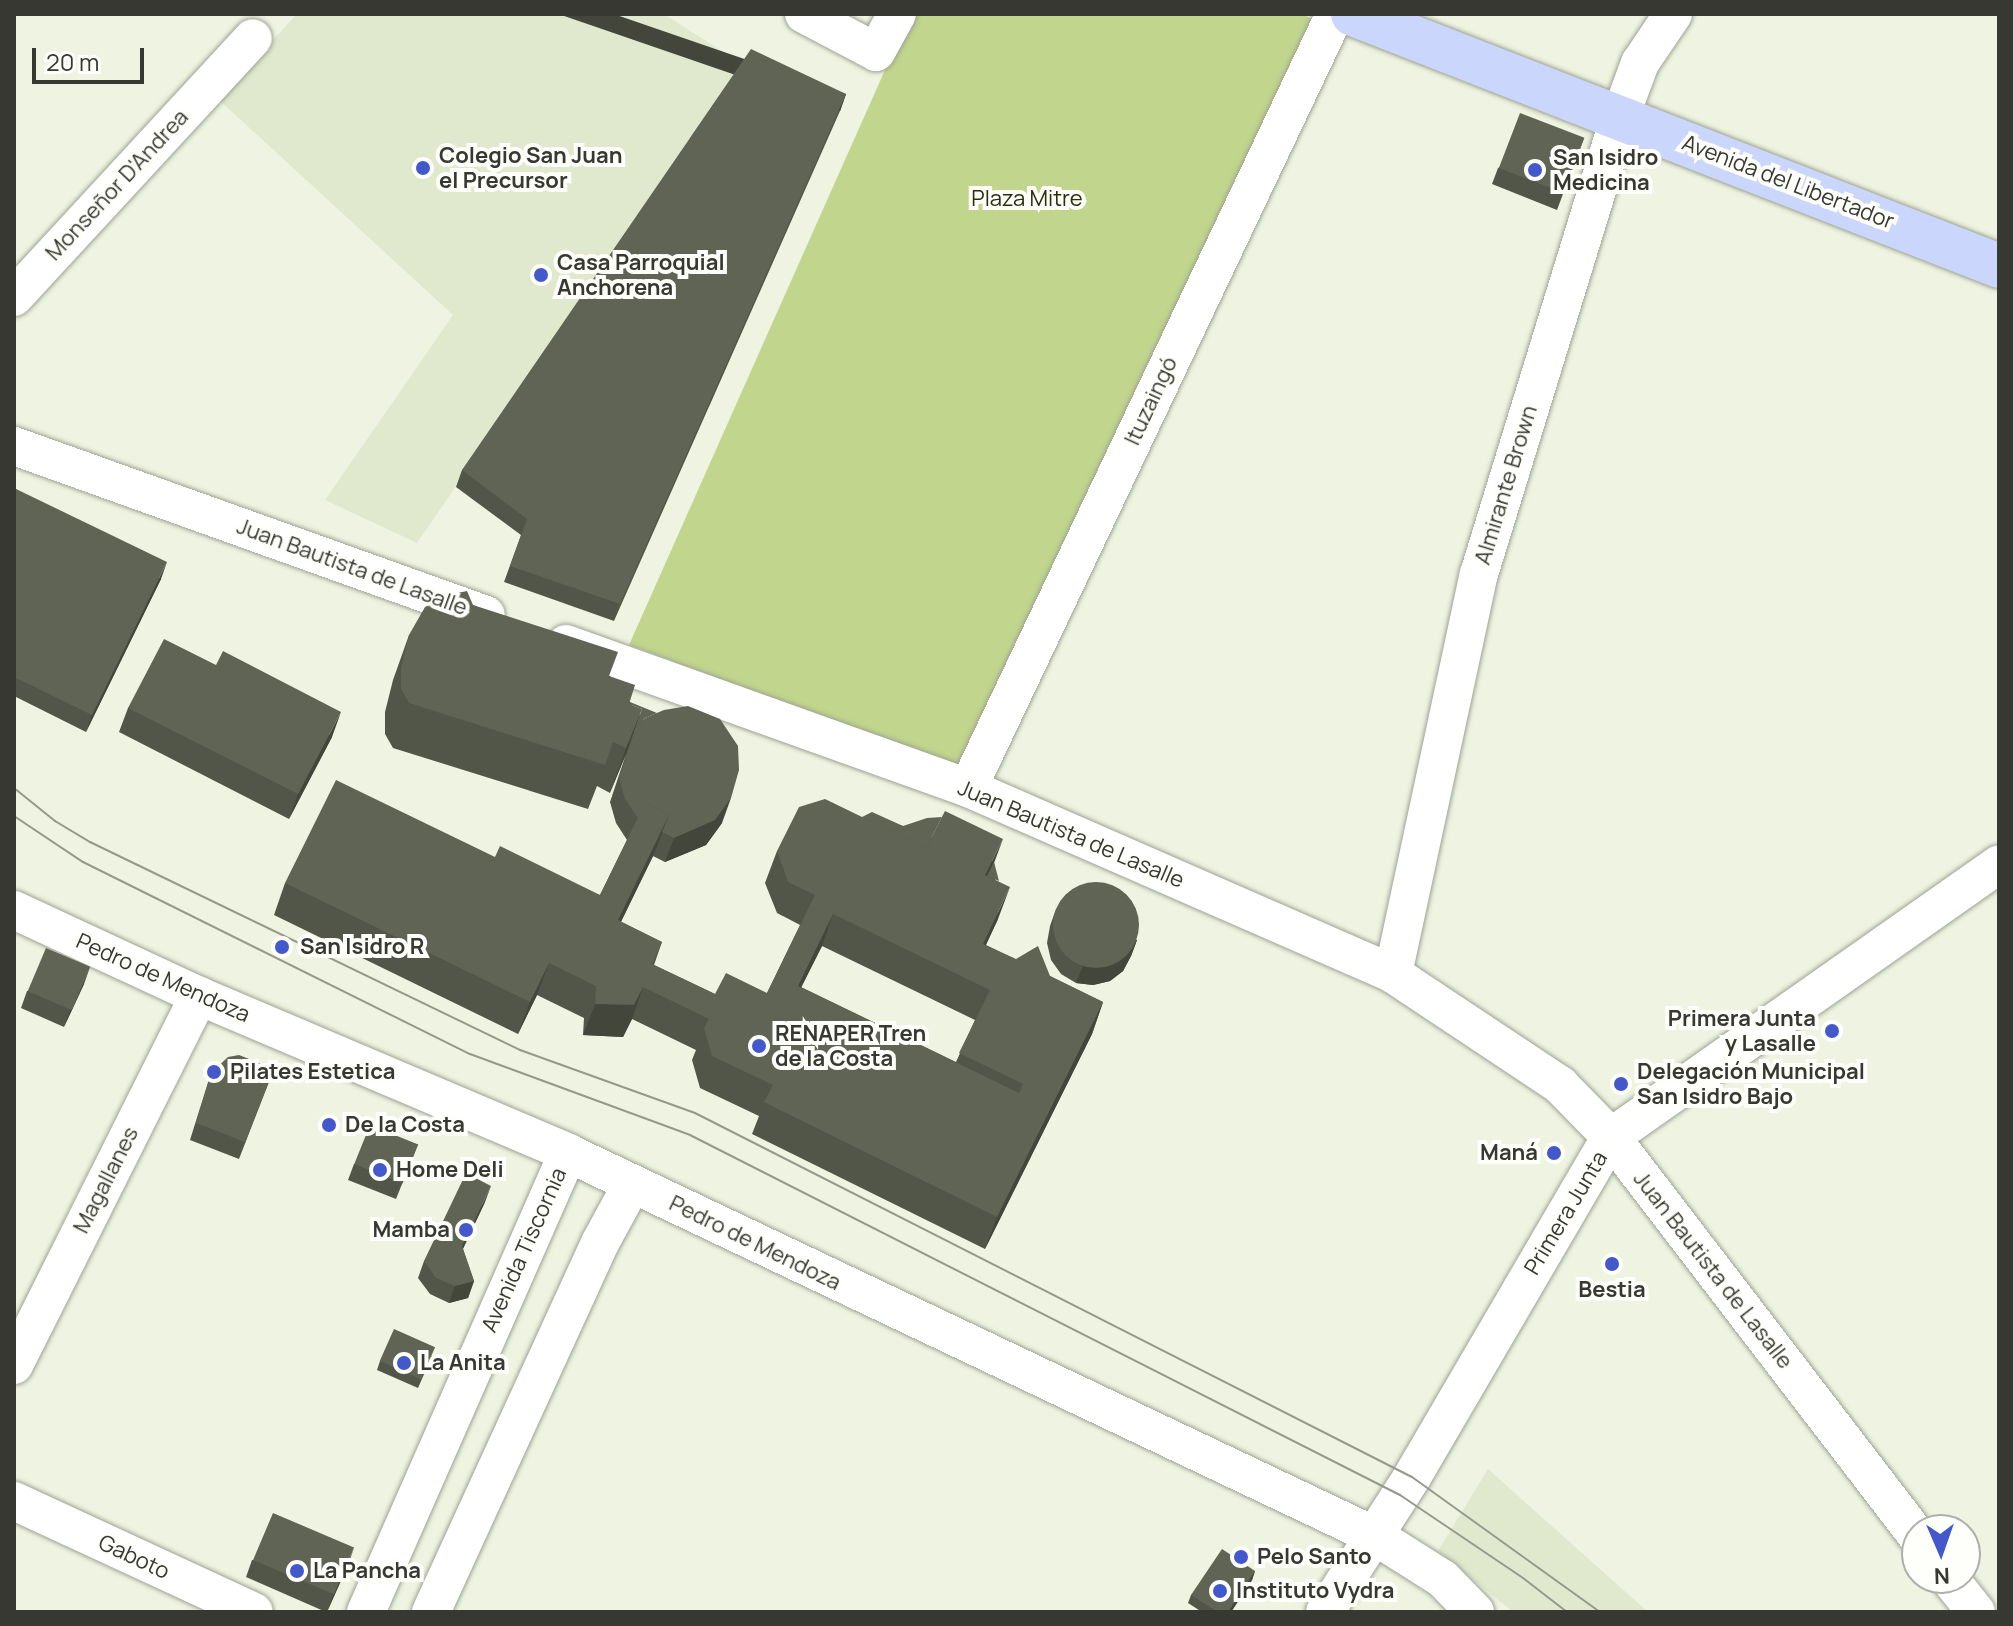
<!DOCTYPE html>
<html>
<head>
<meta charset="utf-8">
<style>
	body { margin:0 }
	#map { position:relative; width:2013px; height:1626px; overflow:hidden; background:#eef4e1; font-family:Manrope,sans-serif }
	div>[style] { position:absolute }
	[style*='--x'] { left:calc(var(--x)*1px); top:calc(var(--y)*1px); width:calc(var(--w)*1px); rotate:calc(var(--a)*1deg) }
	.built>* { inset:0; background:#e0e8ce }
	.green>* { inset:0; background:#c1d58c }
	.roads { filter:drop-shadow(0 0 2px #9da391) drop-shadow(0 0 2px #9da391) }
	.minor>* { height:38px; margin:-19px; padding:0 19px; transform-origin:19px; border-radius:19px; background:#fff }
	.major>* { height:44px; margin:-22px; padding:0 22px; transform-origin:22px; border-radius:22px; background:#cad6fb }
	.tram>* { height:2px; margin:-1px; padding:0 1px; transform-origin:1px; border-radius:1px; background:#95998c }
	.wall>* { inset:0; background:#525648 }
	.shaded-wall>* { inset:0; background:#42463b; transform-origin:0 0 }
	.building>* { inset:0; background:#5f6454; transform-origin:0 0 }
	.round { border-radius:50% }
	.dots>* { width:22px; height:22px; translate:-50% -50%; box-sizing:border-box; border:4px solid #fefffb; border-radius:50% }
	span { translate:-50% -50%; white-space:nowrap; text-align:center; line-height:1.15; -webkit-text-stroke:8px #fefffb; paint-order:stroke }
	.poi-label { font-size:22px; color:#363831; font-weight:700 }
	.left { translate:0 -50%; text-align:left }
	.right { translate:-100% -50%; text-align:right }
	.street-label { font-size:22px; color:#363831 }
	.park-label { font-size:22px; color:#28300a }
	.frame { position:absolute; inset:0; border:16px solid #363831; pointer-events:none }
	.north { position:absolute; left:1901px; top:1514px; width:80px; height:80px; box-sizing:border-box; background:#fefffb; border:2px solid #aeafaa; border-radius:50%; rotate:178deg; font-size:22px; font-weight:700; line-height:32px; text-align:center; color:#363831 }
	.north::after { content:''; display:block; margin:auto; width:28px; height:36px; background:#4258cb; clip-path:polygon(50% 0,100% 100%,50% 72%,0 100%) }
	.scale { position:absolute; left:32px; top:48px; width:112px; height:36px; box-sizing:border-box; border:4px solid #363831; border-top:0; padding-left:10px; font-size:24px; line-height:28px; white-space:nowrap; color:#363831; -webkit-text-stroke:6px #fefffb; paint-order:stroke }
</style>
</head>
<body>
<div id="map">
	<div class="built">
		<i style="clip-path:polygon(297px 14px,664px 14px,745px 66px,417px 543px,325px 500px,453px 315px,218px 99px)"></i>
		<i style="clip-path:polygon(1488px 1469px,1648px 1612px,1513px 1612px,1438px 1551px)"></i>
	</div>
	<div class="green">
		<i style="clip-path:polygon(917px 14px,1302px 14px,1314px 20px,959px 767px,629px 645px,885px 70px)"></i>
	</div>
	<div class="roads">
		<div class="minor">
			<i style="--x:804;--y:14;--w:81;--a:27.8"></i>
			<i style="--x:876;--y:52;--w:43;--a:-61.1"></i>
			<i style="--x:14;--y:297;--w:352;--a:-47.3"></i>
			<i style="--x:14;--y:446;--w:501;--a:19.7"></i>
			<i style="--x:566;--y:644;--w:427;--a:19.7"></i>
			<i style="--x:968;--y:788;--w:464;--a:23.6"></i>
			<i style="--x:1393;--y:974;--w:201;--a:33.6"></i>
			<i style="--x:1560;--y:1085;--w:73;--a:45.6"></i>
			<i style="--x:1611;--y:1137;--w:503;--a:52.51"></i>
			<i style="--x:968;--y:788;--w:857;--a:-64.63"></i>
			<i style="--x:14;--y:910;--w:204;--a:24.9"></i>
			<i style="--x:199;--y:996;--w:401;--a:23"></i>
			<i style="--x:568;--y:1153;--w:893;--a:25.39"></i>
			<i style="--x:1375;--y:1536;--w:80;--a:32.3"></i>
			<i style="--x:1443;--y:1579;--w:46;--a:45.9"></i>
			<i style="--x:1393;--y:974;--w:409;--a:-77.9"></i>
			<i style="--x:1479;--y:574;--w:478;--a:-72.9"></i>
			<i style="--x:1620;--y:117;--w:58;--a:-69.7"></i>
			<i style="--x:1640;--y:63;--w:59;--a:-56"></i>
			<i style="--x:14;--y:1365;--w:413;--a:-63.4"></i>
			<i style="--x:14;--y:1501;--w:264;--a:24.8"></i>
			<i style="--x:1949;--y:1578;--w:43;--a:51.5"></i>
			<i style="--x:366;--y:1612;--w:501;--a:-66.25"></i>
			<i style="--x:431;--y:1612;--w:406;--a:-65.4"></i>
			<i style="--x:600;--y:1243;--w:67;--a:-61.5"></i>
			<i style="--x:1325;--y:1612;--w:161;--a:-57.2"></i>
			<i style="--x:1412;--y:1477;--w:394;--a:-59.7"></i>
			<i style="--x:1611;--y:1137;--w:474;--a:-35.1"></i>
		</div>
		<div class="major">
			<i style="--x:1353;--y:14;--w:693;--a:21.31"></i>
		</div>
	</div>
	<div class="tram">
		<i style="--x:14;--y:788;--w:53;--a:38.8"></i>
		<i style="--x:55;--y:821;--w:41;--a:31"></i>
		<i style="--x:90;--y:842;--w:478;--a:25.8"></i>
		<i style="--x:520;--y:1050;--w:186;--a:19.8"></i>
		<i style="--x:695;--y:1113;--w:804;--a:26.92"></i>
		<i style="--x:1412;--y:1477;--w:231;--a:35.7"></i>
		<i style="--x:14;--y:816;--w:83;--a:33.7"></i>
		<i style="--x:83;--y:862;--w:432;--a:26.4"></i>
		<i style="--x:470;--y:1054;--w:234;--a:20.2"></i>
		<i style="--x:690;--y:1135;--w:796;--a:26.89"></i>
		<i style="--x:1400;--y:1495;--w:148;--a:34"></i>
		<i style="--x:1523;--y:1578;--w:56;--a:37.7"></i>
	</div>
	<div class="wall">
		<i style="clip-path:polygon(846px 94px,840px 111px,614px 621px,504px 582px,521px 535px,456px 487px,462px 470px)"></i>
		<i style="clip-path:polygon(1584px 138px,1557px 210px,1492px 184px,1498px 168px)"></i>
		<i style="clip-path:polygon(14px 488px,161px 579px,86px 732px,14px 696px)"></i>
		<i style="clip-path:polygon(evenodd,473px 605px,610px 676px,722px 823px,706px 845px,665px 862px,653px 856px,654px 854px,621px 922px,662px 942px,654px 965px,715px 994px,767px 993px,800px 925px,777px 913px,765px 883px,777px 851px,862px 817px,903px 826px,994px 862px,998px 919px,986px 945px,1103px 1002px,1092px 1034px,985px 1249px,752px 1134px,759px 1116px,700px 1088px,692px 1060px,696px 1050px,632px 1019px,623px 1037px,583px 1035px,584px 1018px,537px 995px,518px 1034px,274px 915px,285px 883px,495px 857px,600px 895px,627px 840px,616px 823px,610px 802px,626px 754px,610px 793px,597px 786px,588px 809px,393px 748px,385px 734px,385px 712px,393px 680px,409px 635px,473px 605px,822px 946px,975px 1020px,956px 1062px,801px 987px,822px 946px)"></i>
		<i style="clip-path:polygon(216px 665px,332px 737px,289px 819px,119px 732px,128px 708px)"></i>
		<i style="clip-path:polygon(1056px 909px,1137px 940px,1131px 956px,1123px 971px,1110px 981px,1093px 985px,1076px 983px,1061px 974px,1051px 960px,1047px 943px,1050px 926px)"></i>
		<i style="clip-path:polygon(84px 984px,64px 1027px,21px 1008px,27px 991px)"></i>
		<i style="clip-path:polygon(274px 1069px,239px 1159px,190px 1140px,211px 1073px)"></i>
		<i style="clip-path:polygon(418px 1144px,396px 1199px,348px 1180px,354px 1164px)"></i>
		<i style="clip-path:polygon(485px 1202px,463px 1249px,474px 1281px,468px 1298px,449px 1303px,430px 1294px,418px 1278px,424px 1261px)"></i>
		<i style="clip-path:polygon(432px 1356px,418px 1388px,377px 1370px,380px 1361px)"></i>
		<i style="clip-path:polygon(252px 1560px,348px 1565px,327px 1612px,326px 1612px,246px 1577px)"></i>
		<i style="clip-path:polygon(1255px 1571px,1252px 1580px,1231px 1612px,1202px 1612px,1188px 1603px,1191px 1595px)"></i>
	</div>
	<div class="shaded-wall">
		<i style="left:846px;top:94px;width:18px;height:558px;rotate:109deg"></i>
		<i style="clip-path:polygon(167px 562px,161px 579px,86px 732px,92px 715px)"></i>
		<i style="clip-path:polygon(642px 709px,626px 754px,610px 793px,626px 748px)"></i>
		<i style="clip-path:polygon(341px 712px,332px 737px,289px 819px,298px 794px)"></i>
		<i style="clip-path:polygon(731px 798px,722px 823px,706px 845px,665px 862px,674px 838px)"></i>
		<i style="clip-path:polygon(669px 815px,654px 854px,606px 952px,618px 920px)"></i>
		<i style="clip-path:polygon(1003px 839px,991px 871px,977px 899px,985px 875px)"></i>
		<i style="clip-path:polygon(1010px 887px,998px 919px,971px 976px,983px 944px)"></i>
		<i style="clip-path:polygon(833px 914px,822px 946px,786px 1018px,798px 986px)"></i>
		<i style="clip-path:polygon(1137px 940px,1131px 956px,1123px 971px,1110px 981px,1093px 985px,1076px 983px,1083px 966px)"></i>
		<i style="clip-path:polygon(549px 963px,537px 995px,518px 1034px,530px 1002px)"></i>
		<i style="clip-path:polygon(90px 967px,84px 984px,64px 1027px,70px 1011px)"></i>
		<i style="clip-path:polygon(643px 987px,632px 1019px,623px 1037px,583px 1035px,595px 1004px)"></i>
		<i style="clip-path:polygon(1103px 1002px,1092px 1034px,985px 1249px,997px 1217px)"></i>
		<i style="clip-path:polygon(491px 1186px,485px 1202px,456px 1263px,462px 1246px)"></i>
		<i style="clip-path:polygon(474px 1281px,468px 1298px,449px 1303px,455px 1286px)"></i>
		<i style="clip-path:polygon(354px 1548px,348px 1565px,327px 1612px,333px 1596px)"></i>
		<i style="clip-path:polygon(1255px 1571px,1252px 1580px,1231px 1612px,1228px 1612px)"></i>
	</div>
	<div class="building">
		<i style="clip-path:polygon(751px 49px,846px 94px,620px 604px,510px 566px,527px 519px,462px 470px)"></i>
		<i style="left:1520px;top:113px;width:69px;height:59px;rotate:21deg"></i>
		<i style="clip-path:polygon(14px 488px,167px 562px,92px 715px,14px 677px)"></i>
		<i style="clip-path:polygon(467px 591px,473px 605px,618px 652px,609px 676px,635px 685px,629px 704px,642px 709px,626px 748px,613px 742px,605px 765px,409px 703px,401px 689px,401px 668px,409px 635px,425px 607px,443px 596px)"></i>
		<i style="clip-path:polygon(164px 639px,216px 665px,223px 651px,341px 712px,298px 794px,128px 708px)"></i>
		<i style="clip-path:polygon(630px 702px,657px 713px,645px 718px,635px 729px,642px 709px,629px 704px)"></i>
		<i style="clip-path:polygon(688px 706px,720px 719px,738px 746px,739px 770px,731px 798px,715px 820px,674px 838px,662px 832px,669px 815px,645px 803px,638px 818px,625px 799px,619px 778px,635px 729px,645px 718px,664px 710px)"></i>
		<i style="clip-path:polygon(evenodd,336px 780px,495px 857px,500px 846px,600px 895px,645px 803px,669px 815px,618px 920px,662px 942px,652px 964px,715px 994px,726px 973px,767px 993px,815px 895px,788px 882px,777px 851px,799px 807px,825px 799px,926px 848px,945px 811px,1003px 839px,985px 875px,1010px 887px,983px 944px,1016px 959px,1038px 946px,1050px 976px,1103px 1002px,997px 1217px,764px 1102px,773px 1085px,712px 1056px,704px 1028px,709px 1019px,643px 987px,634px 1005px,595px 1004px,596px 986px,549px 963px,530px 1002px,285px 883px,336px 780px,833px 914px,990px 990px,959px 1053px,1023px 1084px,1019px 1093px,798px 986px,833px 914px)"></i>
		<i style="clip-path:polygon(872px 812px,903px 826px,927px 818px,942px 817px,926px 848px,862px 817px)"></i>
		<i style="clip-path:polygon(994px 862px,999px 881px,987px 876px)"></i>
		<i class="round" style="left:1053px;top:882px;width:86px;height:86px"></i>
		<i style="left:46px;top:948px;width:48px;height:47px;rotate:23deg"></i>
		<i style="clip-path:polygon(239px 1055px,274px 1069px,245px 1142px,196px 1123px,211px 1073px,228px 1057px)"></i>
		<i style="left:370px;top:1125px;width:52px;height:42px;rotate:22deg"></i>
		<i style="clip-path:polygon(466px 1173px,491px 1186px,462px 1246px,474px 1281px,455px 1286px,436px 1278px,424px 1261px)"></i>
		<i style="left:394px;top:1329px;width:45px;height:35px;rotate:24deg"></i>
		<i style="left:273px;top:1513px;width:88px;height:51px;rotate:23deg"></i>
		<i style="clip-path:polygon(1222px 1549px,1255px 1571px,1228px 1612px,1218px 1612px,1191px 1595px)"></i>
	</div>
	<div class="dots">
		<i style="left:423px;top:168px;background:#4258cb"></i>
		<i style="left:1535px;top:170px;background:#4258cb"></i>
		<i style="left:541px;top:275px;background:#4258cb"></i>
		<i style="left:282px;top:947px;background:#4258cb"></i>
		<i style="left:1832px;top:1031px;background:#4258cb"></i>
		<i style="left:759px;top:1046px;background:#4258cb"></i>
		<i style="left:214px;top:1072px;background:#4258cb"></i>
		<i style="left:1621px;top:1084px;background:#4258cb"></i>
		<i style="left:329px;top:1125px;background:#4258cb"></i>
		<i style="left:1554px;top:1153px;background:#4258cb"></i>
		<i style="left:380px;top:1170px;background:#4258cb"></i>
		<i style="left:466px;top:1230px;background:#4258cb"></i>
		<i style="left:1612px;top:1264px;background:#4258cb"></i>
		<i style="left:404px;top:1363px;background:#4258cb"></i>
		<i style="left:1241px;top:1557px;background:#4258cb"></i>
		<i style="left:297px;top:1571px;background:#4258cb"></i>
		<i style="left:1220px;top:1591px;background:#4258cb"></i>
	</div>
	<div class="poi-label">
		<span class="left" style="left:439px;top:168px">Colegio San Juan<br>el Precursor</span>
		<span class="left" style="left:1553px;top:170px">San Isidro<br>Medicina</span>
		<span class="left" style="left:557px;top:275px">Casa Parroquial<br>Anchorena</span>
		<span class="left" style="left:300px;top:947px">San Isidro R</span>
		<span class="right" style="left:1816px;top:1031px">Primera Junta<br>y Lasalle</span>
		<span class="left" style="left:775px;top:1046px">RENAPER Tren<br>de la Costa</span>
		<span class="left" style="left:1637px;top:1084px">Delegación Municipal<br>San Isidro Bajo</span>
		<span class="left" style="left:230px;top:1072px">Pilates Estetica</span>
		<span class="left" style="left:345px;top:1125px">De la Costa</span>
		<span class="right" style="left:1538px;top:1153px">Maná</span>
		<span class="left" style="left:396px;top:1170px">Home Deli</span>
		<span class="right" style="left:450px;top:1230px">Mamba</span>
		<span style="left:1612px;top:1290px">Bestia</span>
		<span class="left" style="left:420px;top:1363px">La Anita</span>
		<span class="left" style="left:1257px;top:1557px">Pelo Santo</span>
		<span class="left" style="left:313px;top:1571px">La Pancha</span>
		<span class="left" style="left:1236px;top:1591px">Instituto Vydra</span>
	</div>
	<div class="street-label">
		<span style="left:1788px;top:182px;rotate:21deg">Avenida del Libertador</span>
		<span style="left:117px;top:185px;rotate:-47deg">Monseñor D'Andrea</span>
		<span style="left:1151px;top:401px;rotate:-65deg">Ituzaingó</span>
		<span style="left:1506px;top:485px;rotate:-73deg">Almirante Brown</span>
		<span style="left:352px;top:567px;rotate:20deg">Juan Bautista de Lasalle</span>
		<span style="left:1071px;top:834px;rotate:23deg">Juan Bautista de Lasalle</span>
		<span style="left:163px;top:978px;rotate:24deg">Pedro de Mendoza</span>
		<span style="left:106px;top:1180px;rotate:-63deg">Magallanes</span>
		<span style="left:1566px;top:1213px;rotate:-59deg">Primera Junta</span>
		<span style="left:755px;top:1243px;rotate:26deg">Pedro de Mendoza</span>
		<span style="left:524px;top:1250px;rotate:-66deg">Avenida Tiscornia</span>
		<span style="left:1713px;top:1270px;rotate:52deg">Juan Bautista de Lasalle</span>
		<span style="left:134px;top:1557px;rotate:25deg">Gaboto</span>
	</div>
	<div class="park-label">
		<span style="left:1027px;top:199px">Plaza Mitre</span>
	</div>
	<div class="frame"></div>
	<div class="north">N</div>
	<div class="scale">20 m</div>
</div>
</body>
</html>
